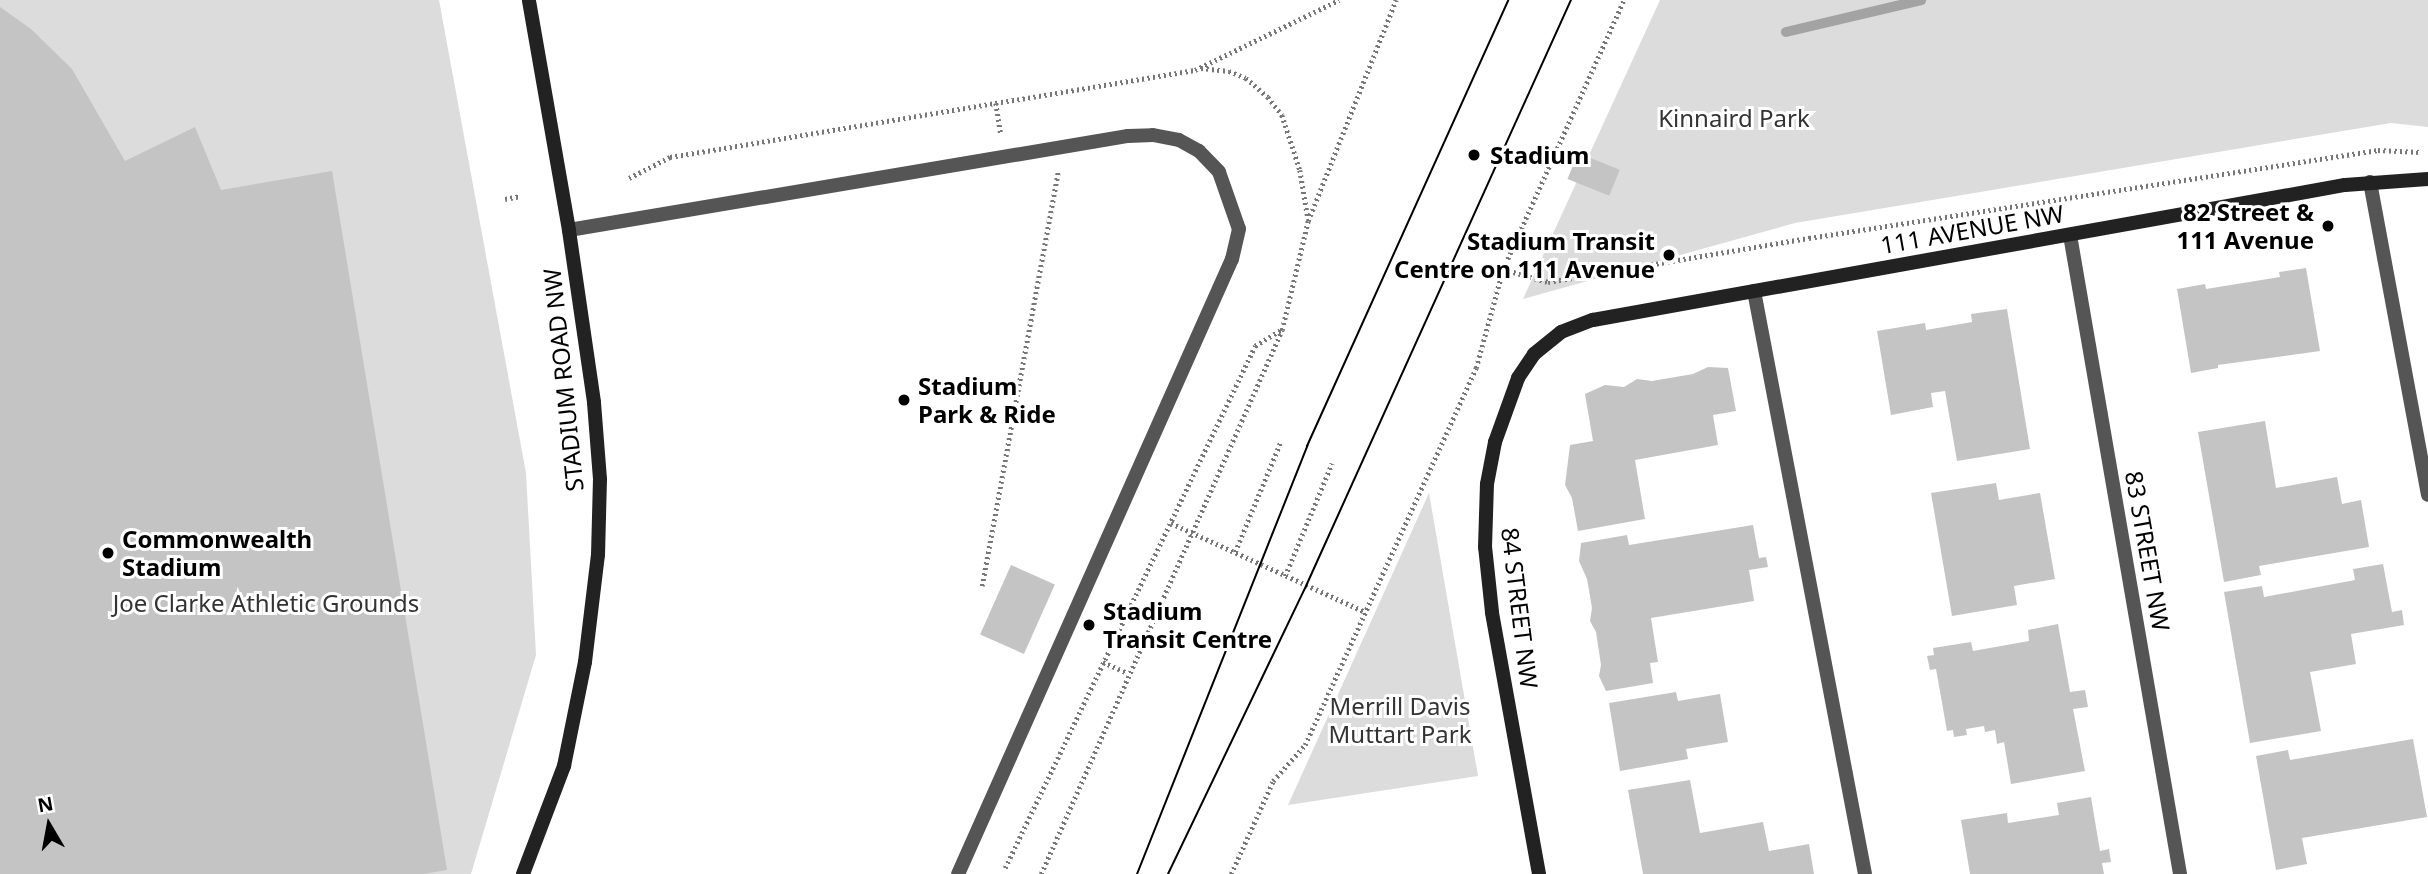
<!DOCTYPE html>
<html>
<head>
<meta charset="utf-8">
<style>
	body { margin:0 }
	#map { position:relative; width:2428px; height:874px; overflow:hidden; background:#fff; font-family:"Noto Sans",sans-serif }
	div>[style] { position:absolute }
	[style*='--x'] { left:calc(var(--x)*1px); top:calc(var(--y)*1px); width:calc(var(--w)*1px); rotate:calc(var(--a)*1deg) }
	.green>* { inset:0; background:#dcdcdc }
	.stream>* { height:10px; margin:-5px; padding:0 5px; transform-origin:5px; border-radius:5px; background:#a3a3a3 }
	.building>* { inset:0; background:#c4c4c4; transform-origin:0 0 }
	.path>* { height:4.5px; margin-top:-2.25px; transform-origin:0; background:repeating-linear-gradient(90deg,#777 0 2px,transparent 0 5.5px) }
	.lane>* { height:14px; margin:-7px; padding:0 7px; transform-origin:7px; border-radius:7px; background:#555 }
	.street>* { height:14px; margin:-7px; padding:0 7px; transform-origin:7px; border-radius:7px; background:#555 }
	.secondary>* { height:14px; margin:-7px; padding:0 7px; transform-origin:7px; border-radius:7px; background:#222 }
	.tram>* { height:2px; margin:-1px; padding:0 1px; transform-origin:1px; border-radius:1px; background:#000 }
	.dots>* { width:19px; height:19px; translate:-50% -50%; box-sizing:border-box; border:4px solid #fff; border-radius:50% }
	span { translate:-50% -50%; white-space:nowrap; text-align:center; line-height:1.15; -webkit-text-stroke:6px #fff; paint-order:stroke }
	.park-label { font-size:24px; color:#333 }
	.poi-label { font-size:24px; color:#000; font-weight:700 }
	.left { translate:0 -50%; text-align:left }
	.right { translate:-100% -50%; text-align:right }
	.street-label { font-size:24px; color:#000 }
	.north { position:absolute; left:14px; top:790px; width:70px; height:70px; -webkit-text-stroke:5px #fff; paint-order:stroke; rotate:350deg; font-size:19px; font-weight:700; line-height:28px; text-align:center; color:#000 }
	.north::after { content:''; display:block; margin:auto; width:24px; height:32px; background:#000; clip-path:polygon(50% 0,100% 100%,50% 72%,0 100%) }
</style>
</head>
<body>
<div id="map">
	<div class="green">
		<i style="clip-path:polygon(0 0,439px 0,526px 473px,536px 655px,471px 874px,0 874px)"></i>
		<i style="clip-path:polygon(1660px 0,2428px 0,2428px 127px,2391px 123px,1795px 223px,1523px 299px)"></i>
		<i style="clip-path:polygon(1429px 493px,1478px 776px,1288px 805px)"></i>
	</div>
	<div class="stream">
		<i style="--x:1786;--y:32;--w:139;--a:-13.3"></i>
	</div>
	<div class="building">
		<i style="clip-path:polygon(0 7px,31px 29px,72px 69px,125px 161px,195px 127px,221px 190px,332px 171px,447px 870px,423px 874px,0 874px)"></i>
		<i style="left:1578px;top:153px;width:45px;height:28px;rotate:22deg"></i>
		<i style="clip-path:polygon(2306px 268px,2320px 351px,2218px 365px,2218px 368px,2191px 373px,2177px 289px,2205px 284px,2206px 289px,2280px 277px,2279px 272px)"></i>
		<i style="clip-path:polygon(2007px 309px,2030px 449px,1957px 461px,1945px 391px,1931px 393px,1933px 407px,1891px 415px,1877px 331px,1925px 323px,1926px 330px,1972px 322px,1971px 314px)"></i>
		<i style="clip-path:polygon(1708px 367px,1728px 368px,1736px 411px,1713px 415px,1718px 445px,1635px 460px,1645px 519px,1578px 531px,1572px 498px,1565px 485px,1570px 445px,1593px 441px,1585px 394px,1605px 385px,1624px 387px,1637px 379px,1652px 381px,1693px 374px)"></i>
		<i style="clip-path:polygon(2265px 421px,2276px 488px,2337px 477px,2342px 504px,2361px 500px,2369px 547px,2259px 566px,2261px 575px,2224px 582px,2198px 432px)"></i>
		<i style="clip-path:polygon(1996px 483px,1999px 500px,2040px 493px,2055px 579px,2014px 586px,2017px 605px,1952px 616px,1931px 493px)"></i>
		<i style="clip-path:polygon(1753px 525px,1759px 558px,1766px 557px,1768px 567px,1749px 570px,1754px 601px,1651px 618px,1658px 662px,1650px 663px,1653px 683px,1606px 691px,1599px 676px,1601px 665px,1596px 632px,1590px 621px,1592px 608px,1587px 579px,1579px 561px,1581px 543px,1627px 535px,1629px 545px)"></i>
		<i style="clip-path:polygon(2383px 564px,2392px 612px,2402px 610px,2404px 625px,2351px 634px,2356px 664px,2310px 672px,2321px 731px,2250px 743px,2224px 592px,2262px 586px,2264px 597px,2355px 580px,2353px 569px)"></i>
		<i style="left:1011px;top:565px;width:48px;height:76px;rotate:24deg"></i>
		<i style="clip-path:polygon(2058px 624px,2070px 692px,2085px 690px,2088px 707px,2073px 709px,2085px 771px,2011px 784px,2004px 742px,1997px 744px,1995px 730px,1985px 732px,1984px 726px,1966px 729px,1967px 735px,1954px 737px,1953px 730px,1947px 731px,1936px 669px,1930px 670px,1927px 656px,1934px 655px,1933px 648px,1971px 642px,1973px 651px,2029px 641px,2028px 630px)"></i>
		<i style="clip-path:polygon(1676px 692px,1678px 701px,1720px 694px,1728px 742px,1686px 749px,1688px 759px,1620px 771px,1609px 703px)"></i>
		<i style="clip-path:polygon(2413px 739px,2427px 817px,2302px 838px,2307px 864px,2276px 870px,2256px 756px,2288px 750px,2290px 760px)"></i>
		<i style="clip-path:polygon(1690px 780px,1700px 833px,1763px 822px,1769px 851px,1809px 844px,1814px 874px,1643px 874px,1628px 790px)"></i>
		<i style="clip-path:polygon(2091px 797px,2100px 851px,2109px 849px,2111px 862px,2102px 863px,2104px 874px,1970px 874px,1961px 820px,2007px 813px,2008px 823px,2059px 815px,2057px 803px)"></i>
	</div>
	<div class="path">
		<i style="--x:1201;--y:68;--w:28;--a:6"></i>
		<i style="--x:1229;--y:71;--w:18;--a:22"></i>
		<i style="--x:1246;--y:78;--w:29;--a:41"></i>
		<i style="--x:1268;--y:97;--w:23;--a:52"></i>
		<i style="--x:1282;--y:115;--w:58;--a:71.9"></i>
		<i style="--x:1300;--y:170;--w:49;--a:80.5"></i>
		<i style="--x:996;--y:103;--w:30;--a:81"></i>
		<i style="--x:629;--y:178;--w:46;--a:-27.1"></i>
		<i style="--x:670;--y:157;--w:532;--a:-9.41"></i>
		<i style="--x:1195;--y:70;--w:160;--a:-25.9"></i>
		<i style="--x:505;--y:199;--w:16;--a:-11"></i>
		<i style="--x:1503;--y:269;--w:47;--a:16.1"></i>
		<i style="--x:1548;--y:282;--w:265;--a:-9.6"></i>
		<i style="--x:1809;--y:238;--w:576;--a:-8.79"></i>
		<i style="--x:2378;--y:150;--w:42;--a:2.7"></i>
		<i style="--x:1171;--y:523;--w:213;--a:24.6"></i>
		<i style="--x:1235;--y:552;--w:120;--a:-67.5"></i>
		<i style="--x:1285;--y:576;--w:122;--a:-67.4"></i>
		<i style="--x:982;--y:586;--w:421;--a:-79.6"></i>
		<i style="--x:1103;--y:662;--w:27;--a:24"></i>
		<i style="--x:1005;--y:868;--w:579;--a:-64.41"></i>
		<i style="--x:1255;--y:346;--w:31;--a:-32"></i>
		<i style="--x:1041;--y:874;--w:595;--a:-66.11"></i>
		<i style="--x:1282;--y:330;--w:112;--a:-76.6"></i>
		<i style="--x:1308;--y:221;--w:238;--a:-68.3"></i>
		<i style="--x:1231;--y:874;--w:102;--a:-65.7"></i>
		<i style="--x:1273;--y:781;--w:48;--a:-48.4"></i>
		<i style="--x:1305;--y:745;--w:414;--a:-65.6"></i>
		<i style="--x:1476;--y:368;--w:103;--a:-74.7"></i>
		<i style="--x:1503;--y:269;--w:295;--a:-65.8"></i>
	</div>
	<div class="lane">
		<i style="--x:2370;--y:182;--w:318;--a:79.5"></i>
		<i style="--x:569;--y:230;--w:567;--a:-9.55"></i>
		<i style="--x:1128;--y:136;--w:25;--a:-2"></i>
		<i style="--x:1153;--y:135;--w:26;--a:11"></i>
		<i style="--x:1179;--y:140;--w:23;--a:29"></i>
		<i style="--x:1199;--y:151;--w:29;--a:46"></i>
		<i style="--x:1219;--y:172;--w:60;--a:70.7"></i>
		<i style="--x:1239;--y:229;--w:31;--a:103"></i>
		<i style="--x:1232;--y:259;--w:673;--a:114.01"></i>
		<i style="--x:1754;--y:291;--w:593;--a:79.22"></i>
	</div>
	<div class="street">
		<i style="--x:2070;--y:235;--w:648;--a:80.23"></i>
	</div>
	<div class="secondary">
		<i style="--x:523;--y:874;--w:116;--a:-69.2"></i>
		<i style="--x:564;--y:766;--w:106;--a:-78.6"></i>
		<i style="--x:585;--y:662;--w:108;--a:-83.1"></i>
		<i style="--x:598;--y:555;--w:76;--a:-88.5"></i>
		<i style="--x:600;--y:479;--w:77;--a:-94.5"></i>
		<i style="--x:594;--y:402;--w:174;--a:-98.3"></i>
		<i style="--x:569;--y:230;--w:233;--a:-99.9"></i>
		<i style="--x:1539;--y:874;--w:266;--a:-100.2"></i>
		<i style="--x:1492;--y:612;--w:65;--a:-96.1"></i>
		<i style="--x:1485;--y:547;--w:63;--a:-88.2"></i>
		<i style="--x:1487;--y:484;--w:43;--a:-79.2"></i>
		<i style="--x:1495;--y:442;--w:68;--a:-70.2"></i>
		<i style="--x:1518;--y:378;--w:29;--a:-56"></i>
		<i style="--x:1534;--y:354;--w:35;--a:-39"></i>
		<i style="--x:1561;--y:332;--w:34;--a:-21"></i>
		<i style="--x:1593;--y:320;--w:764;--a:-10.18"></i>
		<i style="--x:2345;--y:185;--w:83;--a:-4.1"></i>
	</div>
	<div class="tram">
		<i style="--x:1137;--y:874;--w:461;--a:-68.3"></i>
		<i style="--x:1307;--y:446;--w:489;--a:-65.7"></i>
		<i style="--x:1168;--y:874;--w:319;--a:-64.4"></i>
		<i style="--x:1306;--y:586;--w:643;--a:-65.67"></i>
	</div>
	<div class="dots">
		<i style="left:1474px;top:155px;background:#000"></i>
		<i style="left:2328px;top:226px;background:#000"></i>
		<i style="left:1669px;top:255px;background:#000"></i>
		<i style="left:904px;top:400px;background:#000"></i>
		<i style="left:108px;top:553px;background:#000"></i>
		<i style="left:1089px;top:625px;background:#000"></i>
	</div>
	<div class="park-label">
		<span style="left:1734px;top:118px">Kinnaird Park</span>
		<span style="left:266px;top:603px">Joe Clarke Athletic Grounds</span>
		<span style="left:1400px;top:720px">Merrill Davis<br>Muttart Park</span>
	</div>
	<div class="poi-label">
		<span class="left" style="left:1490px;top:155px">Stadium</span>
		<span class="right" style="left:2314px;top:226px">82 Street &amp;<br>111 Avenue</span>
		<span class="right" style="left:1655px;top:255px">Stadium Transit<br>Centre on 111 Avenue</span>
		<span class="left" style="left:918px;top:400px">Stadium<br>Park &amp; Ride</span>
		<span class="left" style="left:122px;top:553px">Commonwealth<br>Stadium</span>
		<span class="left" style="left:1103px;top:625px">Stadium<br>Transit Centre</span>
	</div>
	<div class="street-label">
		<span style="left:1972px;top:229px;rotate:-10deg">111 AVENUE NW</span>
		<span style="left:563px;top:380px;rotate:-96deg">STADIUM ROAD NW</span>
		<span style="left:2148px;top:551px;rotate:80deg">83 STREET NW</span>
		<span style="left:1520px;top:608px;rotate:83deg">84 STREET NW</span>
	</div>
	<div class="north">N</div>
</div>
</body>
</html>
